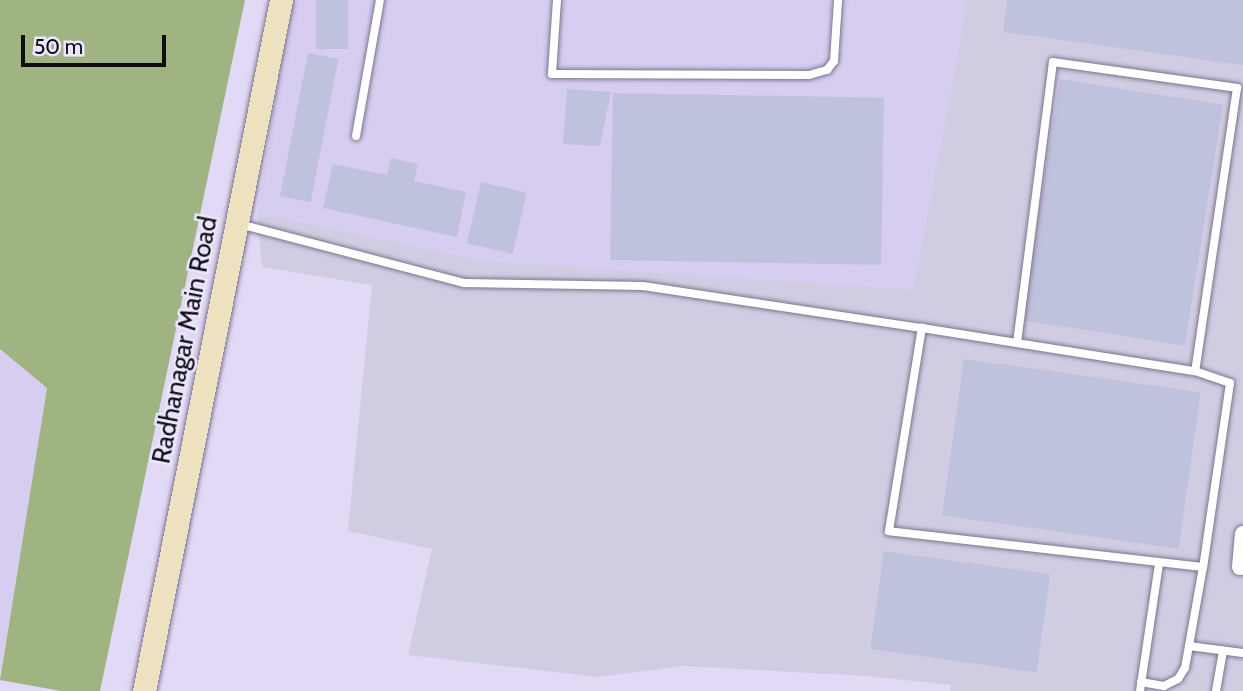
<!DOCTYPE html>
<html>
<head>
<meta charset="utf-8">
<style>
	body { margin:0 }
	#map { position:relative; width:1243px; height:691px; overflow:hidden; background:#e1d9f5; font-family:Cabin,sans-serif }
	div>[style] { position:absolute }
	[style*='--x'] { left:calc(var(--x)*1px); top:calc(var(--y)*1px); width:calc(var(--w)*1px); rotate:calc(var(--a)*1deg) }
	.commercial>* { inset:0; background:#d0cde3 }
	.built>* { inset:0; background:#d6cdf0 }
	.green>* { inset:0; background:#9fb481 }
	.building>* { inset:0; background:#bfc2dd; transform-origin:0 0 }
	.roads { filter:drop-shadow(0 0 2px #7c758e) drop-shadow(0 0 2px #7c758e) }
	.lane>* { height:8px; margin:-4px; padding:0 4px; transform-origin:4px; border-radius:4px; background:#fff }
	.street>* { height:16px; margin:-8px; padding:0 8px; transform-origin:8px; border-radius:8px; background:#fff }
	.secondary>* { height:23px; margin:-11.5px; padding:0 11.5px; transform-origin:11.5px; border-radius:11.5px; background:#eee1c0 }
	span { translate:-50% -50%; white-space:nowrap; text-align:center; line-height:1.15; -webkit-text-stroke:5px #ede7fe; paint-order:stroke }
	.street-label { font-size:26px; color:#0e0c15 }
	.scale { position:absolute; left:21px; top:35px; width:145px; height:32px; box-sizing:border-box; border:4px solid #0e0c15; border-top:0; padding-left:9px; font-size:21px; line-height:24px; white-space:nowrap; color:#0e0c15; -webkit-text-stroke:5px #ede7fe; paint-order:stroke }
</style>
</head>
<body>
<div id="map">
	<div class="commercial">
		<i style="clip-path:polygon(965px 0,1243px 0,1243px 691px,950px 691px,951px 685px,867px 676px,684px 666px,598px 677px,408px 655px,432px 549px,348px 531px,372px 285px,262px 267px,257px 213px,489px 262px,959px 49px)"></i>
	</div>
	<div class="built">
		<i style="clip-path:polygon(291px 0,965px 0,959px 49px,913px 290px,489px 262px,257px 213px)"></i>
		<i style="clip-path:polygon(0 349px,47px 388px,0 676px)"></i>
	</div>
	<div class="green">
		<i style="clip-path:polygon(0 0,245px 0,100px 691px,61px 691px,0 680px,47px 388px,0 349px)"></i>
	</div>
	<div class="building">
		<i style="left:316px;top:0;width:32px;height:49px"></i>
		<i style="clip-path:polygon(1007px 0,1243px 0,1243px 65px,1003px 32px)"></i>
		<i style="left:308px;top:53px;width:31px;height:146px;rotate:11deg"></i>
		<i style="left:1060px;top:79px;width:165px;height:244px;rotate:9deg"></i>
		<i style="clip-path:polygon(567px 89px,611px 92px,600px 146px,563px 144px)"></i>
		<i style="left:613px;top:93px;width:271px;height:167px;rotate:1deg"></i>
		<i style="clip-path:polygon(391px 158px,418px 164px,414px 181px,466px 192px,457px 237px,323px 208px,333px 164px,387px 175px)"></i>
		<i style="left:481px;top:182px;width:47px;height:63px;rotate:13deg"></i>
		<i style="left:964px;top:359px;width:239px;height:158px;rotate:8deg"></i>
		<i style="left:884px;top:551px;width:168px;height:99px;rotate:8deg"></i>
	</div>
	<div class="roads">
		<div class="lane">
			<i style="--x:557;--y:0;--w:74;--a:93.9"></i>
			<i style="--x:552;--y:74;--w:257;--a:0.2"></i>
			<i style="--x:809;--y:75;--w:19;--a:-16"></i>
			<i style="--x:827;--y:70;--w:11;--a:-52"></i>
			<i style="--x:834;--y:61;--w:61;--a:-86.2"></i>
			<i style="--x:356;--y:136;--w:138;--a:-80"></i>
			<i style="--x:239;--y:224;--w:233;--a:14.7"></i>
			<i style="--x:464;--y:283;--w:179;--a:1"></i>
			<i style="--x:643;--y:286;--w:282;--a:8.6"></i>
			<i style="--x:922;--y:328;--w:276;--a:9"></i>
			<i style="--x:1195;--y:371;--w:37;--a:19"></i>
			<i style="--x:1230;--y:383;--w:186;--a:98.3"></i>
			<i style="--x:1203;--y:567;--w:316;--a:-173.5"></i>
			<i style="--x:889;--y:531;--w:206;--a:-80.8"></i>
			<i style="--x:1017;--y:343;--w:283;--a:-82.7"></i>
			<i style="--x:1053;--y:62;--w:186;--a:8"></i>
			<i style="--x:1237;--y:88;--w:286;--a:98.4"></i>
			<i style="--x:1189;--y:646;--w:54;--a:7.4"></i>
			<i style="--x:1141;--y:682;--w:23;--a:10"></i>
			<i style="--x:1164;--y:686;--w:16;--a:-27"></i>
			<i style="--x:1178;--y:679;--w:13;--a:-58"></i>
			<i style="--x:1185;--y:668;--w:103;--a:-79.9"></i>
			<i style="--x:1140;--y:691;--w:128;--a:-81.5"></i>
			<i style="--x:1216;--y:691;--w:41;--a:-80.1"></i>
		</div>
		<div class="street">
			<i style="--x:1240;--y:567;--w:33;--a:-85"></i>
		</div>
		<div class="secondary">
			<i style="--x:144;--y:691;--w:704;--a:-78.79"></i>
		</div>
	</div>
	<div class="street-label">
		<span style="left:185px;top:340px;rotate:-79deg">Radhanagar Main Road</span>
	</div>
	<div class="scale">50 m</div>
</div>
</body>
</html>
